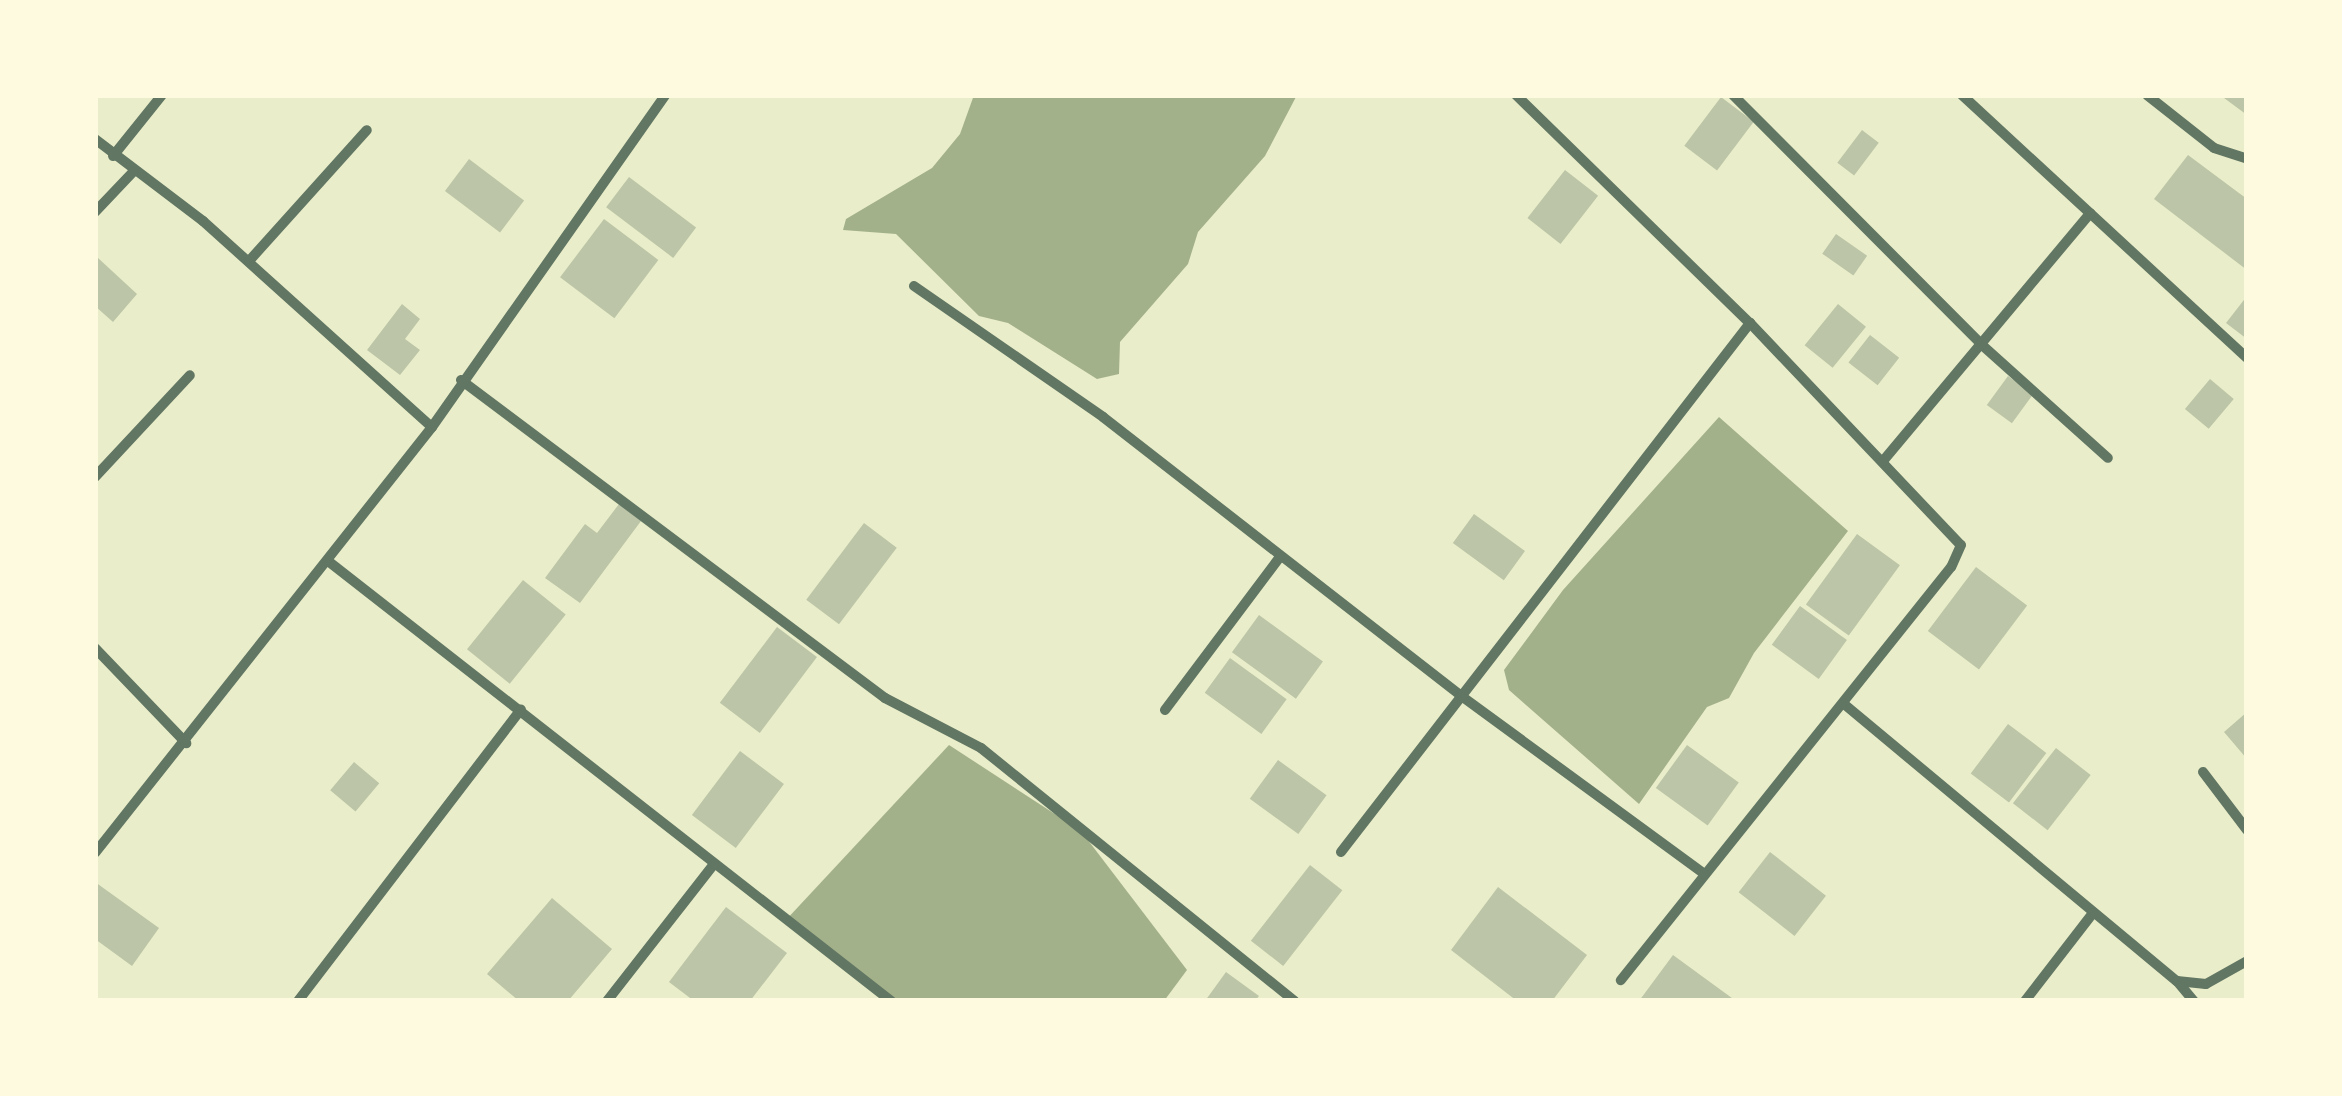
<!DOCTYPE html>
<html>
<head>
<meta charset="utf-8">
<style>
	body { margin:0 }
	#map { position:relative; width:2342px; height:1096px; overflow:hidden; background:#e9edc9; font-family:Commissioner,sans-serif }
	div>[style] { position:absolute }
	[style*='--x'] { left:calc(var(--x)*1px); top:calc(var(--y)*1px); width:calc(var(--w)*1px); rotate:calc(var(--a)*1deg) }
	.water>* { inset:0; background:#a3b18a }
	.building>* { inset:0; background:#bcc5a7; transform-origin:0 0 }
	.minor>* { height:10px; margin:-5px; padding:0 5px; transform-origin:5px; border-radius:5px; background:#617663 }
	span { translate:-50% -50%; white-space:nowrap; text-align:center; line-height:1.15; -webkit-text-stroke:10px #fefae0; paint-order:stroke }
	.frame { position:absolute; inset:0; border:98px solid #fefae0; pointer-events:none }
</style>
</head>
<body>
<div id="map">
	<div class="water">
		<i style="clip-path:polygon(974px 95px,1297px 95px,1265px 156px,1198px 232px,1188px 264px,1120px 342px,1119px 374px,1097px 379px,1008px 323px,979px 316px,896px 234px,843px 230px,846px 219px,932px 168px,960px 134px)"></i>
		<i style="clip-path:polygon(1719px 417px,1848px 531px,1754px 653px,1729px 698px,1707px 707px,1639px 804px,1509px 690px,1504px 670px,1563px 590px)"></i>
		<i style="clip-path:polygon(949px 745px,1081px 831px,1187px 970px,1164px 1001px,889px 1001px,785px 921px)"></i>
	</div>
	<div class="building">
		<i style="clip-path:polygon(2220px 95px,2247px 95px,2247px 115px)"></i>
		<i style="left:1721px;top:97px;width:41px;height:61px;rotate:37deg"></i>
		<i style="left:1862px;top:130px;width:21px;height:41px;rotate:37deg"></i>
		<i style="clip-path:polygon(2188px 155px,2247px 199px,2247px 270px,2154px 199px)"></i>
		<i style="left:469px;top:159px;width:69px;height:40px;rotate:37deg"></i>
		<i style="left:1565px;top:170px;width:42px;height:61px;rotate:38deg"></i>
		<i style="left:629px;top:177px;width:84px;height:38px;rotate:37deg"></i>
		<i style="left:604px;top:219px;width:68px;height:73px;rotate:37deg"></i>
		<i style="left:1836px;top:234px;width:38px;height:24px;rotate:35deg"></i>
		<i style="clip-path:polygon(98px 258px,137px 294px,113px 322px,95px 306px)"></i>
		<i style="clip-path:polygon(2247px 296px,2247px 339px,2226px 323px)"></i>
		<i style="clip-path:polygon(402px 304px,420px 319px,405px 339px,420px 350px,400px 375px,367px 350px)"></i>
		<i style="left:1838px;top:304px;width:36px;height:53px;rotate:39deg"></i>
		<i style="left:1870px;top:335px;width:37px;height:35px;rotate:38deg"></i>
		<i style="left:2008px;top:376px;width:31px;height:36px;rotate:36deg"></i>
		<i style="left:2210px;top:379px;width:31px;height:39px;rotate:40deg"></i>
		<i style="clip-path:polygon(619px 504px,641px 521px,580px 603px,545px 578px,585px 524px,597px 533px)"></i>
		<i style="left:1474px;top:514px;width:63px;height:36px;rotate:36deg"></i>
		<i style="left:864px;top:523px;width:41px;height:96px;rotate:37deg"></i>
		<i style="left:1857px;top:534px;width:53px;height:87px;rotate:36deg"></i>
		<i style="left:1976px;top:567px;width:64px;height:80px;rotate:37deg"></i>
		<i style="left:523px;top:580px;width:55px;height:89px;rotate:39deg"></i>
		<i style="left:1800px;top:606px;width:58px;height:48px;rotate:36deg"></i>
		<i style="left:1259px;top:615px;width:79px;height:46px;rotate:36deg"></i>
		<i style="left:777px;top:627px;width:50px;height:95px;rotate:37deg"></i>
		<i style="left:1230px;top:658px;width:70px;height:43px;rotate:36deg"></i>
		<i style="clip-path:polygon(2247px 712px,2247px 759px,2224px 732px)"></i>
		<i style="left:2008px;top:724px;width:48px;height:62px;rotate:37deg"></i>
		<i style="left:1687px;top:745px;width:64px;height:53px;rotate:36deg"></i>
		<i style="left:2056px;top:748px;width:44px;height:70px;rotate:38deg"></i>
		<i style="left:740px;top:751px;width:55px;height:80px;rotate:37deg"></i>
		<i style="left:1278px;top:760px;width:60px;height:48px;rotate:36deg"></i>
		<i style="left:354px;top:762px;width:33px;height:37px;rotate:40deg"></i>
		<i style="left:1770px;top:852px;width:71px;height:51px;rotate:38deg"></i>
		<i style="left:1310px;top:865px;width:41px;height:96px;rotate:38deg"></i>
		<i style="clip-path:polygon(95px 882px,159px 928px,132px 966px,95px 939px)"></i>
		<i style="clip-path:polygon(1498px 887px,1587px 955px,1552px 1001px,1517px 1001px,1451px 950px)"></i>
		<i style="clip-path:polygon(552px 898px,612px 949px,568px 1001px,519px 1001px,487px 974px)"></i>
		<i style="clip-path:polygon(726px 907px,787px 953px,750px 1001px,694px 1001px,669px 982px)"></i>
		<i style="clip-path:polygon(1673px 955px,1736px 1001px,1639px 1001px)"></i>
		<i style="clip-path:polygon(1226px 972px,1259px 996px,1255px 1001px,1205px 1001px)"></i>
	</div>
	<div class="minor">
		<i style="--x:1516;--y:95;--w:327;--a:44.3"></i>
		<i style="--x:1750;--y:323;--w:306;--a:46.5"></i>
		<i style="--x:1961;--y:545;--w:24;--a:114"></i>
		<i style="--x:1951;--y:567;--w:529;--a:128.63"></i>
		<i style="--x:1733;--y:95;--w:353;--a:45.1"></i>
		<i style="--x:1982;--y:345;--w:169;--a:41.9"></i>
		<i style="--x:1962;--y:95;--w:388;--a:42.7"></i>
		<i style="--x:2147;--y:95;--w:85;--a:38.3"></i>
		<i style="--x:2214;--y:148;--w:35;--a:18"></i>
		<i style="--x:95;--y:139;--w:136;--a:37.2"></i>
		<i style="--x:203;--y:221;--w:308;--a:42"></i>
		<i style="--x:113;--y:156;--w:78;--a:-51.2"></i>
		<i style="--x:95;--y:212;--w:55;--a:-46.5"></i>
		<i style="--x:249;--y:261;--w:176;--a:-48"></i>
		<i style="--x:914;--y:286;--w:230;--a:34.7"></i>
		<i style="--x:1103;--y:417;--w:452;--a:37.9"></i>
		<i style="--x:1460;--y:695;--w:303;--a:36.2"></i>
		<i style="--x:461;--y:380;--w:530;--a:36.87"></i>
		<i style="--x:885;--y:698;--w:108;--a:27.5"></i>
		<i style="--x:981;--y:748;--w:403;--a:38.9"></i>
		<i style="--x:1883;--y:461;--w:323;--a:-50.1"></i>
		<i style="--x:95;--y:477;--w:139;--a:-47"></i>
		<i style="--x:328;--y:561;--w:715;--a:38.01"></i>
		<i style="--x:95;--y:648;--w:132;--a:46.2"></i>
		<i style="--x:1844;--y:704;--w:433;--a:39.8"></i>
		<i style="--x:2177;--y:981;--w:29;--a:6"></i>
		<i style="--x:2206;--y:984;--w:47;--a:-29.3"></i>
		<i style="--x:1165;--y:710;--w:191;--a:-53.1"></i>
		<i style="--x:2203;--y:772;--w:73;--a:52.8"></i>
		<i style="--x:1341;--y:852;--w:669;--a:-52.29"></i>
		<i style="--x:95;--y:853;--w:543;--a:-51.65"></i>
		<i style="--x:432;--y:427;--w:406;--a:-54.9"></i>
		<i style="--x:2177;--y:981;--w:26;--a:50"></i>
		<i style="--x:298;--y:1001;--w:367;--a:-52.6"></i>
		<i style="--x:607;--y:1001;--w:174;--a:-52"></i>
		<i style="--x:2025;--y:1001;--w:111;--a:-52.3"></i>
	</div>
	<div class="frame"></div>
</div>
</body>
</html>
